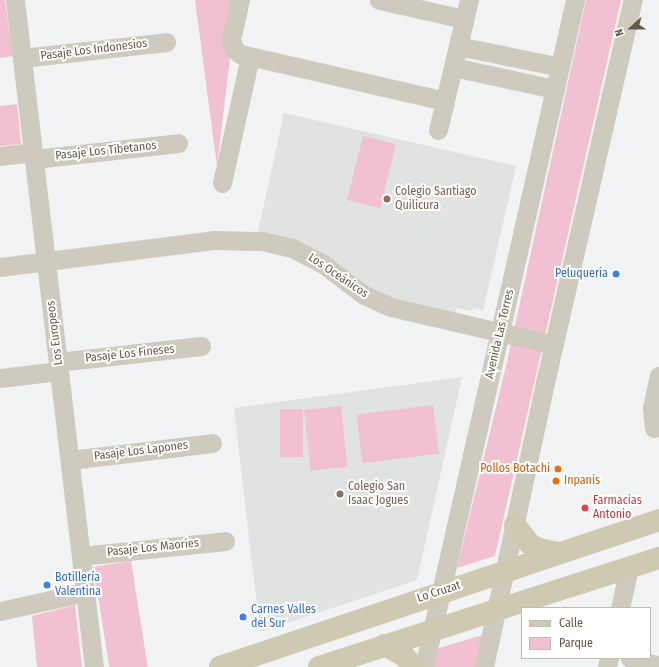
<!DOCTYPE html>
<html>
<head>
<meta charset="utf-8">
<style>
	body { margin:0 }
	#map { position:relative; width:659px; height:667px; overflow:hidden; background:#f2f3f4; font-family:"Fira Sans Condensed",sans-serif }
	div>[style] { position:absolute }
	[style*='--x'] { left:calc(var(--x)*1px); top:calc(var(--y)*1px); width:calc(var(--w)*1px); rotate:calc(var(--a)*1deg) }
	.education>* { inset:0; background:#e1e2e2 }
	.green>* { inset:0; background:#f1c1d1; transform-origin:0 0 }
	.minor>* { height:19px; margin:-9.5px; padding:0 9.5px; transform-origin:9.5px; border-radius:9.5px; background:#cecabd }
	.major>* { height:22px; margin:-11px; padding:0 11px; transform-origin:11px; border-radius:11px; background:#d0c9b2 }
	.dots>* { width:11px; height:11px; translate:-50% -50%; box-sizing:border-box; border:2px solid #fff; border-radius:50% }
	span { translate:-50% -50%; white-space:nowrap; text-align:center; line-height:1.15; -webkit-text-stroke:4px #fff; paint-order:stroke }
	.street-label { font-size:12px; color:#605a49 }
	.education-label { font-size:12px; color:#785e54 }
	.left { translate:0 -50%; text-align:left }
	.shop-label { font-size:12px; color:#366cbe }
	.right { translate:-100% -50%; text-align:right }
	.food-label { font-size:12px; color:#c56008 }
	.health-label { font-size:12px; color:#be3a42 }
	.legend { position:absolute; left:521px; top:607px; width:130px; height:52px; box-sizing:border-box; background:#fff; border:1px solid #bfbdb6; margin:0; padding:5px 7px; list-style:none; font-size:12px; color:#605a49 }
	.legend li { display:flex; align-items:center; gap:8px; height:20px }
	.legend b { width:20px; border:1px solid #bfbdb6 }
	.north { position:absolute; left:611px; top:8px; width:40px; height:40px; -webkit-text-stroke:3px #fff; paint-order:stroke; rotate:249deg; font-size:11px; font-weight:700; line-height:16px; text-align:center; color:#605a49 }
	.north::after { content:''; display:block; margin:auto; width:14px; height:18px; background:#605a49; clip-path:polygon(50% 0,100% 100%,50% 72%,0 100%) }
</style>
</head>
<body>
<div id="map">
	<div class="education">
		<i style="clip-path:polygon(284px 113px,516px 166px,483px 311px,473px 308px,472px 311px,456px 308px,455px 314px,387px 298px,258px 232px)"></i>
		<i style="clip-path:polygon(462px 377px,417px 580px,260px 632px,234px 408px)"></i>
	</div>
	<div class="green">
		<i style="clip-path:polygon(0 0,5px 0,13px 56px,0 58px)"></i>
		<i style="clip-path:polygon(195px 0,233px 0,226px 47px,230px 58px,217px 166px)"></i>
		<i style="clip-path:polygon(586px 0,621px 0,495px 556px,457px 568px,507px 362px)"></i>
		<i style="clip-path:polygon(17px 104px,21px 144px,0 146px,0 106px)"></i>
		<i style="left:363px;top:136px;width:34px;height:66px;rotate:14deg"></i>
		<i style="left:433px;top:405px;width:49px;height:77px;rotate:83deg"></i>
		<i style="left:341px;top:406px;width:61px;height:37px;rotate:84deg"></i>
		<i style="left:280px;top:409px;width:23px;height:48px"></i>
		<i style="left:131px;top:561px;width:107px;height:38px;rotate:81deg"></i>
		<i style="clip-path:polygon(75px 605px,82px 667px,37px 667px,32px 616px)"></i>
		<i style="clip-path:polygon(486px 634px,478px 667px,432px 667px,436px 649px)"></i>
	</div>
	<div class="minor">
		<i style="--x:15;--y:0;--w:672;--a:83.25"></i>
		<i style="--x:240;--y:0;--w:41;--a:102.7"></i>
		<i style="--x:231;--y:40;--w:9;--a:72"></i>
		<i style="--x:234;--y:49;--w:8;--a:40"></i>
		<i style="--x:240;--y:54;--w:210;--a:12.9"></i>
		<i style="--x:379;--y:0;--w:87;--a:12.6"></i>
		<i style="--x:458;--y:46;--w:104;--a:11.6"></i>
		<i style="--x:22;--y:58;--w:145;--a:-6.3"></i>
		<i style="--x:453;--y:67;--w:104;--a:12.2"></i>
		<i style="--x:438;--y:130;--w:134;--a:-76.6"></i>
		<i style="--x:0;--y:156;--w:33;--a:-7"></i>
		<i style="--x:34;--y:159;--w:145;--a:-6.3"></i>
		<i style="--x:222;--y:183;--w:129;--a:-77.5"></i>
		<i style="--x:0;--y:267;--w:215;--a:-7.2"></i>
		<i style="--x:213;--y:240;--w:49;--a:1.2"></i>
		<i style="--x:262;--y:241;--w:31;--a:13"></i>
		<i style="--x:292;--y:248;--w:16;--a:27"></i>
		<i style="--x:306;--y:255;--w:19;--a:28"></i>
		<i style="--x:323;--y:264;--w:51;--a:37.1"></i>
		<i style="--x:364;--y:295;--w:30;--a:24"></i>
		<i style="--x:391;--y:307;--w:167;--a:13.1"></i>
		<i style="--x:58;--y:362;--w:144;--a:-6.4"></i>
		<i style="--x:0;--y:378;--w:59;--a:-6.8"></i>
		<i style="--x:654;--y:428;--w:20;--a:-96"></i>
		<i style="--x:652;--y:408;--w:33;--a:-78"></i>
		<i style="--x:70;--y:460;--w:143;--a:-6.8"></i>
		<i style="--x:81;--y:556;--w:145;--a:-5.9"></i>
		<i style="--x:620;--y:608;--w:41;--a:-77.3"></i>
		<i style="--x:0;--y:611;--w:88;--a:-12.5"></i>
		<i style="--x:630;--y:658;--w:30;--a:15"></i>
		<i style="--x:424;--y:667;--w:684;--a:-77.24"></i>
		<i style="--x:484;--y:667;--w:300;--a:-77.9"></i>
		<i style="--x:547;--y:374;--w:384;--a:-77.1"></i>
		<i style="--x:607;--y:667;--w:9;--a:-77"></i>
	</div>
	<div class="major">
		<i style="--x:515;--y:525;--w:24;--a:52"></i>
		<i style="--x:530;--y:544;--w:10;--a:29"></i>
		<i style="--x:539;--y:549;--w:19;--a:12"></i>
		<i style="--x:385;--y:645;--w:22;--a:30"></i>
		<i style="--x:404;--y:656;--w:15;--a:48"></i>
		<i style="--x:220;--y:667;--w:463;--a:-18.5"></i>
		<i style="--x:319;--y:667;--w:357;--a:-17.8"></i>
	</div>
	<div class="dots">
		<i style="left:387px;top:199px;background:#8d6e63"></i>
		<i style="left:616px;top:274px;background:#3f7fe0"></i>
		<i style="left:558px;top:469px;background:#e8710a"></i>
		<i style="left:556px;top:481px;background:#e8710a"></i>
		<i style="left:340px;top:494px;background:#8d6e63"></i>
		<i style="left:585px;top:508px;background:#e0444e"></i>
		<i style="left:47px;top:585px;background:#3f7fe0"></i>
		<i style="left:243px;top:617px;background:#3f7fe0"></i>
	</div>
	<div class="street-label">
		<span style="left:94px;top:50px;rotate:-7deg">Pasaje Los Indonesios</span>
		<span style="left:106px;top:151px;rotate:-6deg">Pasaje Los Tibetanos</span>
		<span style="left:338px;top:276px;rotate:34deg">Los Oceánicos</span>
		<span style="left:55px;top:333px;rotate:-97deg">Los Europeos</span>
		<span style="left:500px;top:334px;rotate:-77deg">Avenida Las Torres</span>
		<span style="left:130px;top:354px;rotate:-6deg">Pasaje Los Fineses</span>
		<span style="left:141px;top:451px;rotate:-7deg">Pasaje Los Lapones</span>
		<span style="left:153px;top:548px;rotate:-6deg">Pasaje Los Maoríes</span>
		<span style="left:439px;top:592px;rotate:-18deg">Lo Cruzat</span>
	</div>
	<div class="education-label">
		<span class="left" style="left:395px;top:199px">Colegio Santiago<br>Quilicura</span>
		<span class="left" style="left:348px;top:494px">Colegio San<br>Isaac Jogues</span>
	</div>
	<div class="shop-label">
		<span class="right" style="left:608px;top:274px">Peluquería</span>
		<span class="left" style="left:55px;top:585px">Botillería<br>Valentina</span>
		<span class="left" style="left:251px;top:617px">Carnes Valles<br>del Sur</span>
	</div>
	<div class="food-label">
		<span class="right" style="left:550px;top:469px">Pollos Botachi</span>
		<span class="left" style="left:564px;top:481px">Inpanis</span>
	</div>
	<div class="health-label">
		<span class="left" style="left:593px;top:508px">Farmacias<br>Antonio</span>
	</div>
	<ul class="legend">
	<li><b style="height:5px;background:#d0c9b2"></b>Calle</li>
	<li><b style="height:11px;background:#f1c1d1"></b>Parque</li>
	</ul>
	<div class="north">N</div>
</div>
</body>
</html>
